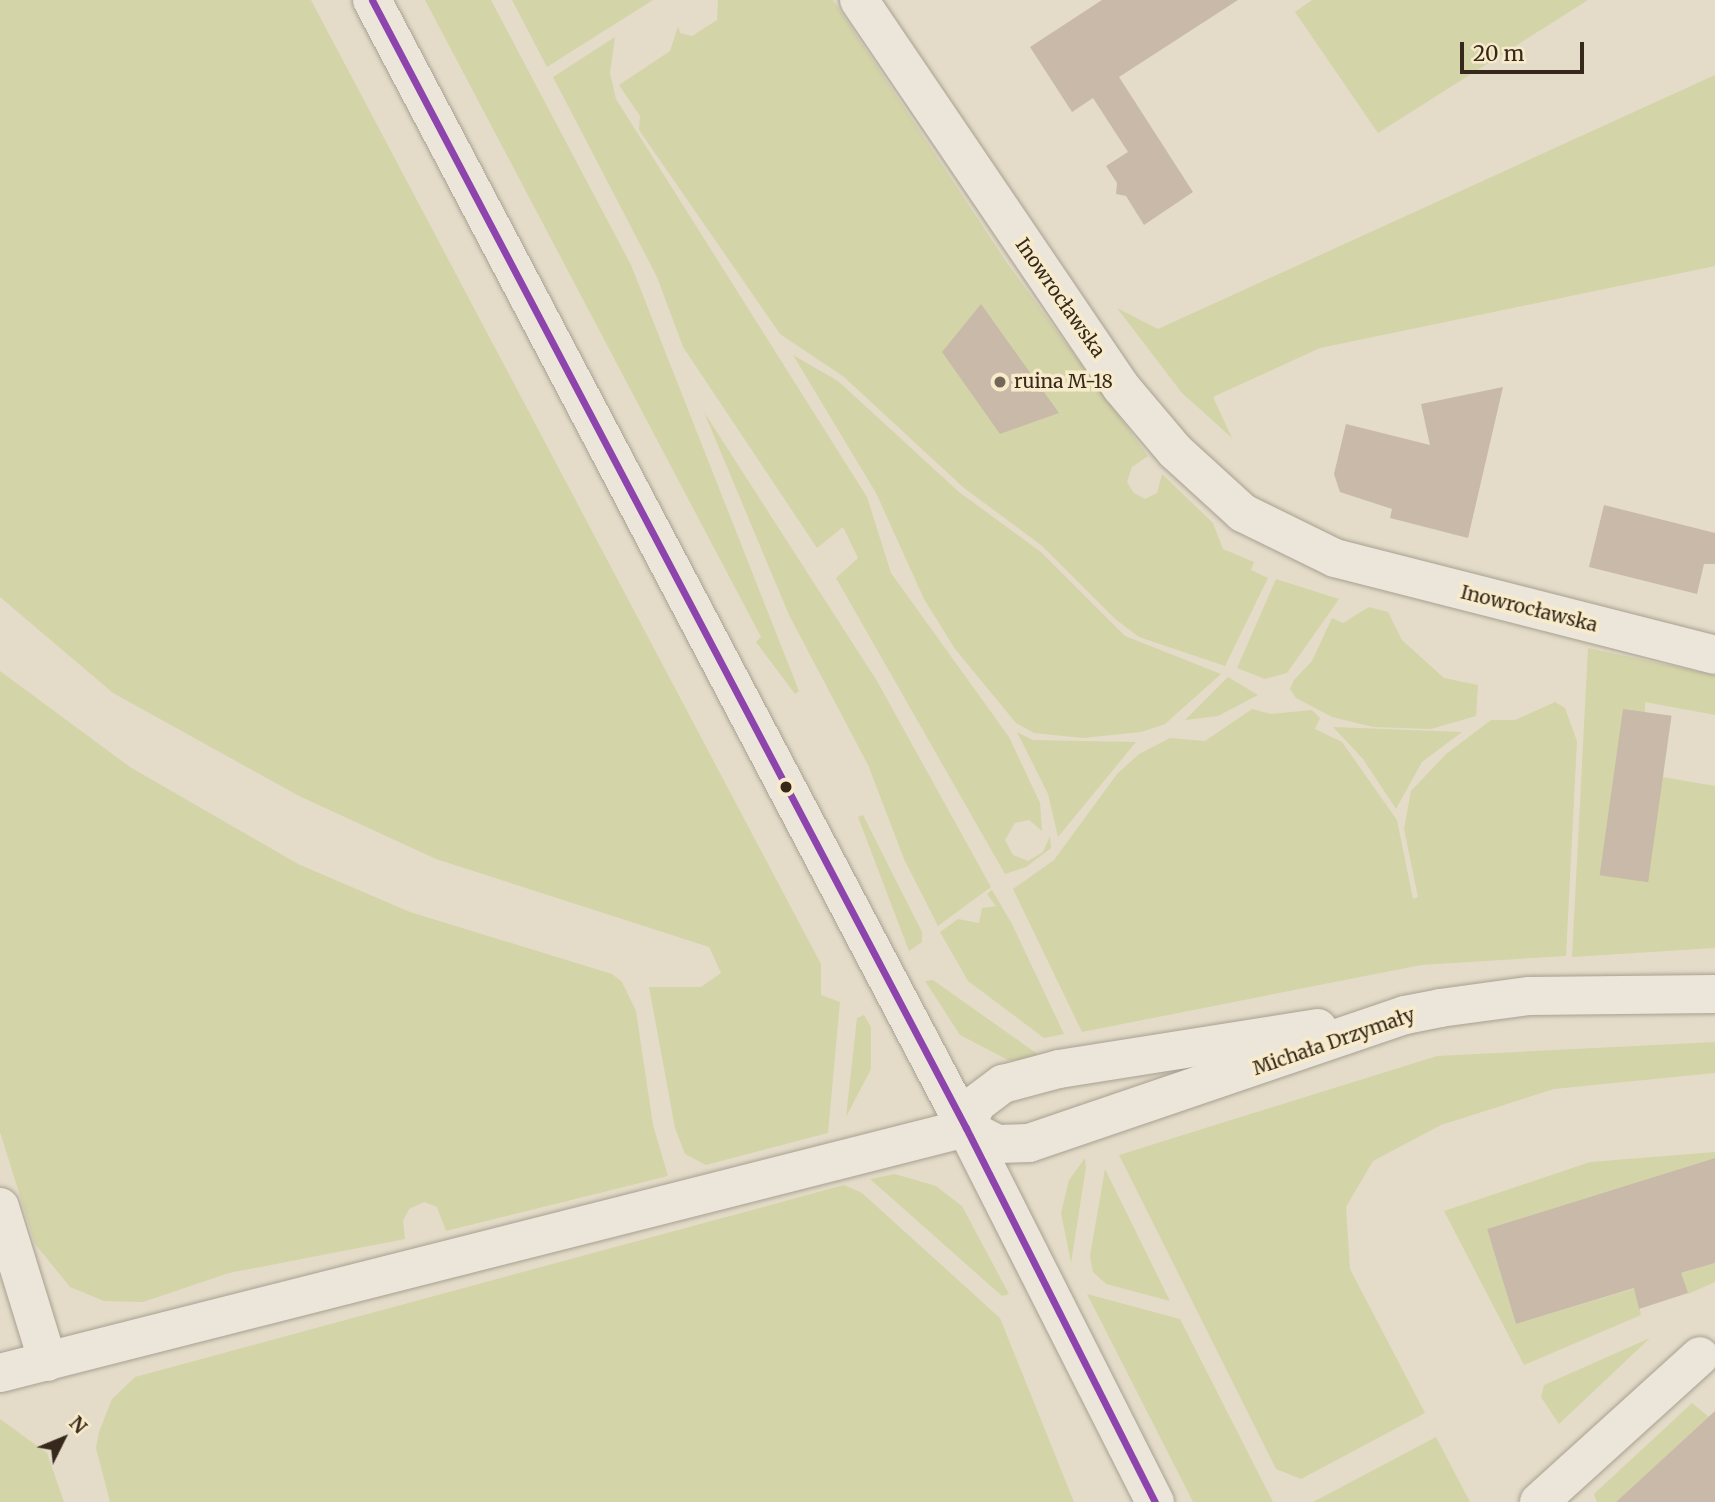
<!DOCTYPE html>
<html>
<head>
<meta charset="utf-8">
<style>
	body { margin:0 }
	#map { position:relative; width:1715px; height:1502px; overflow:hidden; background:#e4dcc8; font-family:Merriweather,serif }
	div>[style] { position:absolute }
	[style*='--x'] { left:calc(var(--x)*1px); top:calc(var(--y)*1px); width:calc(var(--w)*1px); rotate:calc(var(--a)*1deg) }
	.green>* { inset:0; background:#d4d4a9 }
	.building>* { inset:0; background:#c8b9a9; transform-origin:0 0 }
	.roads { filter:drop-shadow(0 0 2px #a8a092) drop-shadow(0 0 2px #a8a092) }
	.minor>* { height:38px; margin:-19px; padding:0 19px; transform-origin:19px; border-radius:19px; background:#ece6da }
	.secondary>* { height:38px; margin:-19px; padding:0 19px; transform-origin:19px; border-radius:19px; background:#ece6da }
	.bus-1>* { height:7px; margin:-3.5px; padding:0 3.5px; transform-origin:3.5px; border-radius:3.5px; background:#8e44ad }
	.dots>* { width:19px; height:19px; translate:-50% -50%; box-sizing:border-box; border:4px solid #f7ebcb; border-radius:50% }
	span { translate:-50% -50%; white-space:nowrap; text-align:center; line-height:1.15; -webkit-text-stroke:7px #f7ebcb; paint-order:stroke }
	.street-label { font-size:19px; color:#36281a }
	.poi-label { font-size:19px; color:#36281a }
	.left { translate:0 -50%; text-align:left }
	.north { position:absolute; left:28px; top:1404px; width:70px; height:70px; -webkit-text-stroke:5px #f7ebcb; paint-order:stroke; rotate:47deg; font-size:19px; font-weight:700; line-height:28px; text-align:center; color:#36281a }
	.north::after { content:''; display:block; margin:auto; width:24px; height:32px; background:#36281a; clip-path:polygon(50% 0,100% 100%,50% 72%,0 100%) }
	.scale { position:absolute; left:1460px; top:42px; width:124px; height:32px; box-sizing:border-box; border:4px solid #36281a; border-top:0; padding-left:9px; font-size:21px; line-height:24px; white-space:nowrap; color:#36281a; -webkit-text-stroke:5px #f7ebcb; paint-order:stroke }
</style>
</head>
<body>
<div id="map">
	<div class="green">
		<i style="clip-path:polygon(0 0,311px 0,821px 964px,821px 995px,840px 1002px,828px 1133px,706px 1165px,685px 1154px,675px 1128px,649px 987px,701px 987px,721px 973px,709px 947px,436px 859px,299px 796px,113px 693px,0 597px)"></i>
		<i style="clip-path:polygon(425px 0,491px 0,631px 265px,799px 691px,795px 694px,756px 642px,761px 637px)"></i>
		<i style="clip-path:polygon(512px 0,653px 0,547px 67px)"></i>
		<i style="clip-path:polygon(718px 0,833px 0,1007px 263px,1148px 456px,1132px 467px,1127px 482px,1134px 493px,1145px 499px,1157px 493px,1162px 474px,1213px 523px,1223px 549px,1254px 562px,1251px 570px,1268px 578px,1225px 666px,1139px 637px,1115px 619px,1041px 545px,964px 488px,844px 377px,780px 334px,639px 130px,640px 116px,619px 85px,670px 51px,678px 26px,680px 33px,692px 36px,717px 20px)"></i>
		<i style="clip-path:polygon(1312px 0,1588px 0,1378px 133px,1295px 12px)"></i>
		<i style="clip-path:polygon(615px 37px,610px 73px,616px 99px,867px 497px,891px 573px,1009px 737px,1040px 803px,1042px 831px,1029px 820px,1015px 823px,1005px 840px,1013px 855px,1028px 861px,1043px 852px,1050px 836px,1051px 848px,1026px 867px,1005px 874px,836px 578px,858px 558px,843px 527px,817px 548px,683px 347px,657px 277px,553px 77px)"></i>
		<i style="clip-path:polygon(1715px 75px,1715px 266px,1320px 348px,1213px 397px,1232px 438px,1182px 393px,1117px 308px,1158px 329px)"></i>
		<i style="clip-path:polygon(793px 355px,838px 381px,959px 492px,1041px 552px,1125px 636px,1221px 674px,1165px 724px,1141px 732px,1083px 738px,1034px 733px,1016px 723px,955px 649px,924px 599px,876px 493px)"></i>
		<i style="clip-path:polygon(704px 412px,877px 681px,991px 887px,938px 926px,904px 859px,868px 765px,789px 615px)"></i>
		<i style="clip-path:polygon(1276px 579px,1339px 599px,1287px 673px,1265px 679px,1237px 668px)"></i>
		<i style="clip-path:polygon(1369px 607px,1388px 612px,1402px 640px,1444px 678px,1478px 685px,1476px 716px,1431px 729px,1373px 727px,1332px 717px,1296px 698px,1290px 689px,1294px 680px,1312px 661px,1332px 618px,1343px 623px)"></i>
		<i style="clip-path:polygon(1588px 648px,1715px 675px,1715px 715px,1645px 702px,1645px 774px,1715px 786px,1715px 948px,1572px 957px)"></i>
		<i style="clip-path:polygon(0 671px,130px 767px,298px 864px,410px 912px,612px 974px,622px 982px,636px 1011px,653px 1125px,668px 1176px,446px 1231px,437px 1207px,424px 1202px,409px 1209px,403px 1221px,405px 1239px,229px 1273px,143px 1302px,104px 1301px,70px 1287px,35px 1244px,0 1132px)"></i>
		<i style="clip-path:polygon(1228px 677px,1258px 695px,1218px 716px,1185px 720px)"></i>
		<i style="clip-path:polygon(1555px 702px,1565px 708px,1577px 741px,1566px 956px,1421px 965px,1082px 1032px,1013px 889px,1054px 860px,1117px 774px,1139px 754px,1170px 738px,1205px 741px,1252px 709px,1271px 714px,1312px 710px,1320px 718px,1315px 729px,1342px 742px,1397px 820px,1413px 899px,1418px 897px,1404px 829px,1411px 791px,1446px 754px,1491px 720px,1515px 720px)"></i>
		<i style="clip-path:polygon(1333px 727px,1462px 732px,1422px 762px,1396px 809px,1363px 759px)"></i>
		<i style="clip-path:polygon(1017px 732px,1033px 740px,1136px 742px,1058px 837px,1048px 794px)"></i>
		<i style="clip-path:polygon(863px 815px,922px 932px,922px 942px,909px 951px,858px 817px)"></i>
		<i style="clip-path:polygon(992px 890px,1012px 924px,1064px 1034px,1044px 1038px,968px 981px,940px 932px,958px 919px,979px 923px,982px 908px,996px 906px,987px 894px)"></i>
		<i style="clip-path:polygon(933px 980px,1036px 1053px,1040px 1061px,1008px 1060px,960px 1035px,925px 981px)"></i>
		<i style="clip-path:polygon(864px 1015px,871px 1027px,871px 1069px,846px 1117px,857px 1018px)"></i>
		<i style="clip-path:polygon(1715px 1042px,1715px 1073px,1554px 1089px,1441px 1125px,1373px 1161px,1346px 1207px,1350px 1269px,1425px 1413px,1301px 1479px,1276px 1469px,1119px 1155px,1437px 1056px)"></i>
		<i style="clip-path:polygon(1715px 1152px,1715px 1158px,1487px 1229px,1516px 1324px,1636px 1288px,1641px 1315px,1524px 1365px,1444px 1211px,1590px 1162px)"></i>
		<i style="clip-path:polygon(1085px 1158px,1086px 1167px,1071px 1263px,1061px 1213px,1069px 1180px)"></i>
		<i style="clip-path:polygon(1105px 1169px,1170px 1301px,1106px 1284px,1093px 1272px,1090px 1256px)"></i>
		<i style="clip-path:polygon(895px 1174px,936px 1186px,962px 1206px,1009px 1294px,1002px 1296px,870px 1179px)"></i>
		<i style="clip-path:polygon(844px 1185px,862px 1193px,1000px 1318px,1074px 1502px,110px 1502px,96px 1448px,99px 1432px,112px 1399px,135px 1377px)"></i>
		<i style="clip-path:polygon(1715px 1263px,1715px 1282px,1688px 1294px,1679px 1274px)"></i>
		<i style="clip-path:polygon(1087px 1294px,1180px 1319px,1273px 1502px,1193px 1502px)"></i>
		<i style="clip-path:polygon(1650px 1338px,1559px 1424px,1541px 1397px,1544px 1385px)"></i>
		<i style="clip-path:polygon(1692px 1403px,1709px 1417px,1616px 1502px,1597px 1502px,1594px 1494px)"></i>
		<i style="clip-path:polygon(0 1419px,47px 1453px,64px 1502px,0 1502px)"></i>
		<i style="clip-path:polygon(1436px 1437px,1470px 1502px,1312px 1502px,1313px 1502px)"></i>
	</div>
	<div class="building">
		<i style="clip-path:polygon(1102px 0,1238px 0,1119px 77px,1193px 192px,1144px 225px,1126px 196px,1116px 194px,1117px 183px,1106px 166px,1128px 152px,1093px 98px,1072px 112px,1030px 47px)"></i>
		<i style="clip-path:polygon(981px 304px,1059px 413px,1000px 434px,942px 352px)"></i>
		<i style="clip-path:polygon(1503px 387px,1468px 538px,1390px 518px,1392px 509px,1340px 492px,1334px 474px,1346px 424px,1430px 445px,1421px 404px)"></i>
		<i style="clip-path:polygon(1604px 505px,1715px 533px,1715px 564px,1704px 564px,1697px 594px,1589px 567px)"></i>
		<i style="left:1623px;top:709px;width:49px;height:168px;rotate:8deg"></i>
		<i style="clip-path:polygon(1715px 1158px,1715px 1263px,1681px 1273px,1688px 1293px,1639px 1309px,1634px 1288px,1516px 1324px,1487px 1229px)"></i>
		<i style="clip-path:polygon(1715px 1411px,1715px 1502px,1616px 1502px)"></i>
	</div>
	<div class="roads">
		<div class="minor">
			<i style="--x:859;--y:0;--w:467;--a:55.9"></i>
			<i style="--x:1121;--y:387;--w:84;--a:49.8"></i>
			<i style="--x:1175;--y:451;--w:92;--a:42.4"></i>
			<i style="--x:1243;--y:513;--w:102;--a:26.1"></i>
			<i style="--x:1335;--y:558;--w:392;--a:14.3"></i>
			<i style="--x:966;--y:1128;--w:36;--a:27"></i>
			<i style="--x:998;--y:1144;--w:31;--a:-2"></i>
			<i style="--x:1029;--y:1143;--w:397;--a:-18.8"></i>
			<i style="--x:1405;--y:1015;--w:36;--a:-11"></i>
			<i style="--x:1440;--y:1008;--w:90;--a:-7.7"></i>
			<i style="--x:1529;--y:996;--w:186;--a:-0.6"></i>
			<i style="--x:966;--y:1128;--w:26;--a:-67"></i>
			<i style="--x:976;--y:1104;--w:34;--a:-37"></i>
			<i style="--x:1003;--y:1084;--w:58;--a:-15"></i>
			<i style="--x:1059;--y:1069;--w:262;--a:-9"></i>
			<i style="--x:0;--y:1207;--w:162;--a:72.8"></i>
			<i style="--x:0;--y:1373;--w:997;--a:-14.23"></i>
			<i style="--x:1539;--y:1502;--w:217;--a:-42.2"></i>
		</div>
		<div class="secondary">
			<i style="--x:372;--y:0;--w:1275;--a:62.23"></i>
			<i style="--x:966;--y:1128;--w:419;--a:63.2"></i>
		</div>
	</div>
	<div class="bus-1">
		<i style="--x:372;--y:0;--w:1275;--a:62.23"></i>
		<i style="--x:966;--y:1128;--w:419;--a:63.2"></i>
	</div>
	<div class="dots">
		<i style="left:1000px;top:382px;background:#736757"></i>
		<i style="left:786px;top:787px;background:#36281a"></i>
	</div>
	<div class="street-label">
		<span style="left:1060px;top:298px;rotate:55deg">Inowrocławska</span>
		<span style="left:1529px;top:609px;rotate:14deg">Inowrocławska</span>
		<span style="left:1334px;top:1042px;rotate:-19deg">Michała Drzymały</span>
	</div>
	<div class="poi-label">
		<span class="left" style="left:1014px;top:382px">ruina M-18</span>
	</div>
	<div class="north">N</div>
	<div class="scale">20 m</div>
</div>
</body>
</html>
